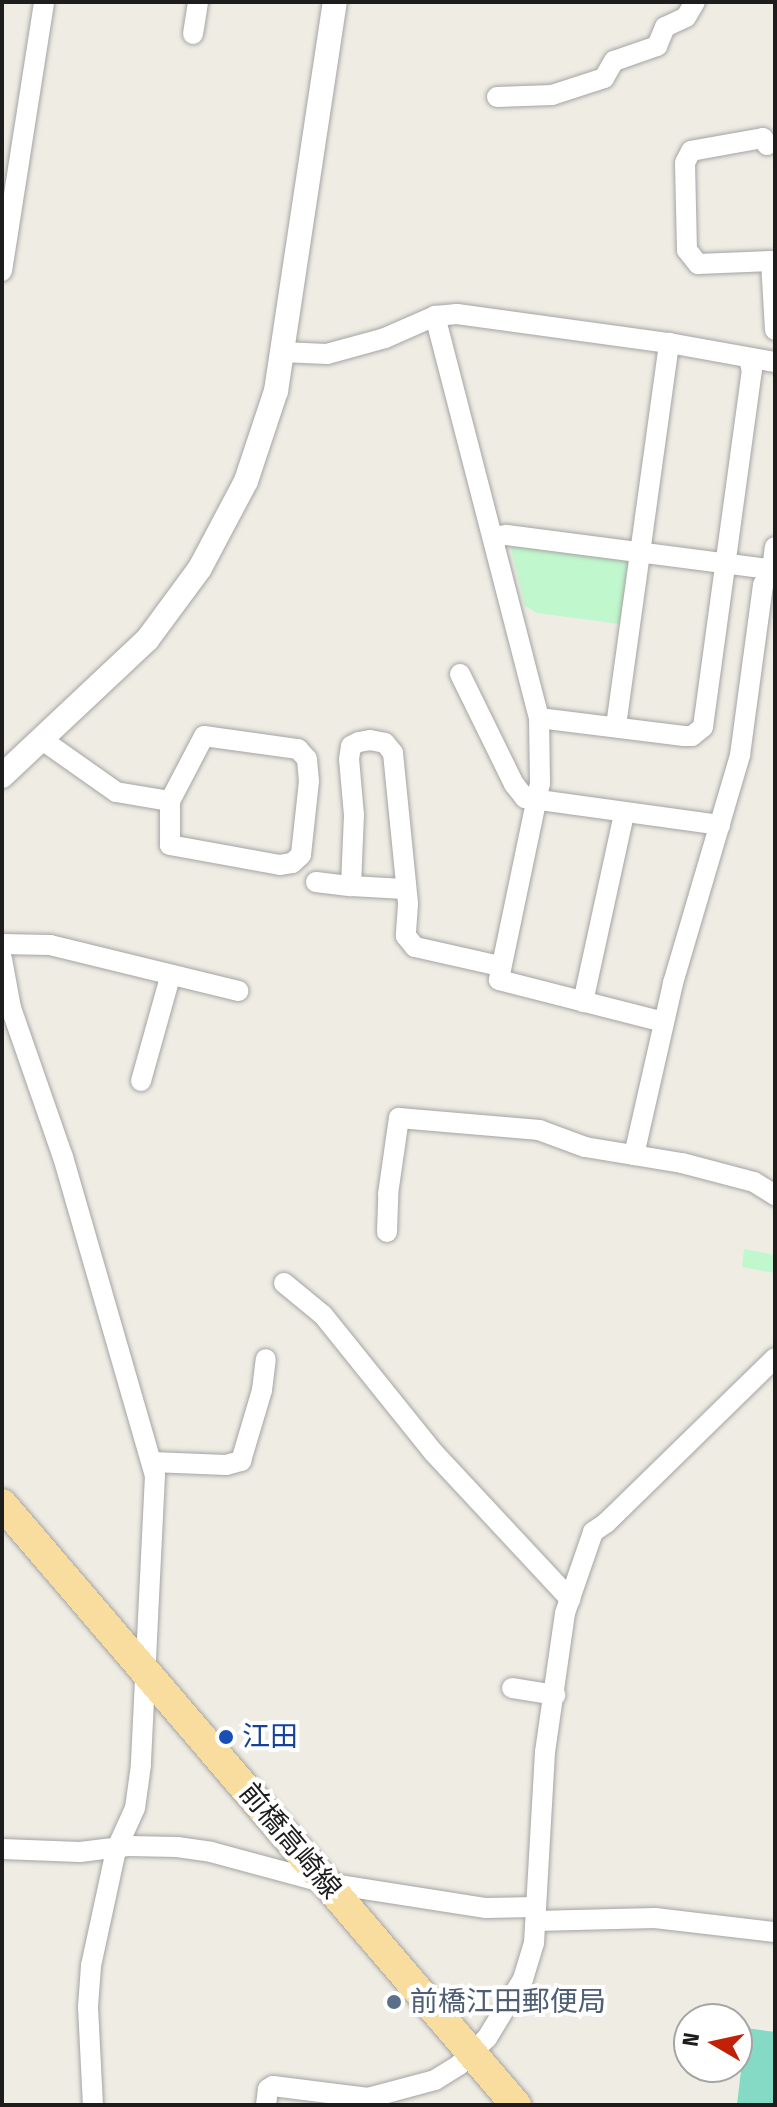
<!DOCTYPE html>
<html>
<head>
<meta charset="utf-8">
<style>
	body { margin:0 }
	#map { position:relative; width:777px; height:2107px; overflow:hidden; background:#eeece3; font-family:"Fira Sans Condensed","Noto Sans JP",sans-serif }
	div>[style] { position:absolute }
	[style*='--x'] { left:calc(var(--x)*1px); top:calc(var(--y)*1px); width:calc(var(--w)*1px); rotate:calc(var(--a)*1deg) }
	.park>* { inset:0; background:#c1f7cd }
	.pitch>* { inset:0; background:#84dac5 }
	.roads { filter:drop-shadow(0 0 2px #a4a4a4) drop-shadow(0 0 2px #a4a4a4) }
	.minor>* { height:20px; margin:-10px; padding:0 10px; transform-origin:10px; border-radius:10px; background:#fff }
	.tertiary>* { height:24px; margin:-12px; padding:0 12px; transform-origin:12px; border-radius:12px; background:#fff }
	.primary>* { height:30px; margin:-15px; padding:0 15px; transform-origin:15px; border-radius:15px; background:#f8dd9e }
	.dots>* { width:22px; height:22px; translate:-50% -50%; box-sizing:border-box; border:4px solid #fff; border-radius:50% }
	span { translate:-50% -50%; white-space:nowrap; text-align:center; line-height:1.15; -webkit-text-stroke:8px #fff; paint-order:stroke }
	.transit-label { font-size:28px; color:#164399 }
	.left { translate:0 -50%; text-align:left }
	.street-label { font-size:28px; color:#1d1d1d }
	.service-label { font-size:28px; color:#4e5e75 }
	.frame { position:absolute; inset:0; border:4px solid #1d1d1d; pointer-events:none }
	.north { position:absolute; left:673px; top:2003px; width:80px; height:80px; box-sizing:border-box; background:#fff; border:2px solid #a5a5a5; border-radius:50%; rotate:279deg; font-size:22px; font-weight:700; line-height:32px; text-align:center; color:#1d1d1d }
	.north::after { content:''; display:block; margin:auto; width:28px; height:36px; background:#c22108; clip-path:polygon(50% 0,100% 100%,50% 72%,0 100%) }
</style>
</head>
<body>
<div id="map">
	<div class="park">
		<i style="clip-path:polygon(515px 543px,627px 558px,631px 568px,623px 621px,620px 624px,537px 613px,525px 606px,511px 549px)"></i>
		<i style="clip-path:polygon(744px 1249px,775px 1255px,775px 1273px,742px 1267px)"></i>
	</div>
	<div class="pitch">
		<i style="clip-path:polygon(746px 2028px,775px 2032px,775px 2105px,737px 2105px)"></i>
	</div>
	<div class="roads">
		<div class="minor">
			<i style="--x:193;--y:34;--w:32;--a:-81"></i>
			<i style="--x:497;--y:97;--w:55;--a:-2.1"></i>
			<i style="--x:552;--y:95;--w:55;--a:-18.1"></i>
			<i style="--x:604;--y:78;--w:20;--a:-60"></i>
			<i style="--x:614;--y:61;--w:46;--a:-19.2"></i>
			<i style="--x:657;--y:46;--w:21;--a:-67"></i>
			<i style="--x:665;--y:27;--w:23;--a:-25"></i>
			<i style="--x:686;--y:17;--w:17;--a:-59"></i>
			<i style="--x:767;--y:145;--w:8;--a:-120"></i>
			<i style="--x:763;--y:138;--w:73;--a:169.8"></i>
			<i style="--x:691;--y:151;--w:13;--a:117"></i>
			<i style="--x:685;--y:163;--w:87;--a:88.7"></i>
			<i style="--x:687;--y:250;--w:18;--a:52"></i>
			<i style="--x:698;--y:264;--w:73;--a:-2.4"></i>
			<i style="--x:771;--y:261;--w:69;--a:86.7"></i>
			<i style="--x:2;--y:271;--w:272;--a:-81.1"></i>
			<i style="--x:435;--y:316;--w:415;--a:75.5"></i>
			<i style="--x:539;--y:718;--w:65;--a:89.1"></i>
			<i style="--x:540;--y:783;--w:201;--a:101.8"></i>
			<i style="--x:499;--y:980;--w:170;--a:14.3"></i>
			<i style="--x:281;--y:352;--w:46;--a:2.5"></i>
			<i style="--x:327;--y:354;--w:60;--a:-15.4"></i>
			<i style="--x:385;--y:338;--w:55;--a:-23.7"></i>
			<i style="--x:435;--y:316;--w:22;--a:-5"></i>
			<i style="--x:457;--y:314;--w:214;--a:7.8"></i>
			<i style="--x:669;--y:343;--w:108;--a:10.2"></i>
			<i style="--x:494;--y:537;--w:13;--a:-9"></i>
			<i style="--x:507;--y:535;--w:270;--a:7.4"></i>
			<i style="--x:460;--y:674;--w:123;--a:63.9"></i>
			<i style="--x:514;--y:784;--w:18;--a:52"></i>
			<i style="--x:525;--y:798;--w:197;--a:7.9"></i>
			<i style="--x:539;--y:718;--w:146;--a:7.1"></i>
			<i style="--x:684;--y:736;--w:8;--a:0"></i>
			<i style="--x:692;--y:736;--w:14;--a:-39"></i>
			<i style="--x:703;--y:727;--w:359;--a:-82.2"></i>
			<i style="--x:752;--y:371;--w:12;--a:-104"></i>
			<i style="--x:616;--y:726;--w:387;--a:-82.1"></i>
			<i style="--x:41;--y:739;--w:92;--a:35.2"></i>
			<i style="--x:116;--y:792;--w:55;--a:9.5"></i>
			<i style="--x:170;--y:801;--w:73;--a:-62.4"></i>
			<i style="--x:204;--y:736;--w:95;--a:7.9"></i>
			<i style="--x:298;--y:749;--w:13;--a:48"></i>
			<i style="--x:307;--y:759;--w:22;--a:85"></i>
			<i style="--x:309;--y:781;--w:74;--a:96.2"></i>
			<i style="--x:301;--y:855;--w:12;--a:138"></i>
			<i style="--x:292;--y:863;--w:12;--a:171"></i>
			<i style="--x:280;--y:865;--w:112;--a:-169.7"></i>
			<i style="--x:170;--y:845;--w:44;--a:-90"></i>
			<i style="--x:316;--y:882;--w:35;--a:7"></i>
			<i style="--x:404;--y:889;--w:53;--a:-176.8"></i>
			<i style="--x:351;--y:886;--w:71;--a:-87.6"></i>
			<i style="--x:354;--y:815;--w:56;--a:-95.1"></i>
			<i style="--x:349;--y:759;--w:13;--a:-81"></i>
			<i style="--x:351;--y:746;--w:9;--a:-27"></i>
			<i style="--x:359;--y:742;--w:11;--a:-10"></i>
			<i style="--x:370;--y:740;--w:15;--a:11"></i>
			<i style="--x:385;--y:743;--w:13;--a:51"></i>
			<i style="--x:393;--y:753;--w:152;--a:84.3"></i>
			<i style="--x:408;--y:904;--w:32;--a:94"></i>
			<i style="--x:406;--y:936;--w:14;--a:51"></i>
			<i style="--x:415;--y:947;--w:87;--a:12.6"></i>
			<i style="--x:2;--y:944;--w:48;--a:1.2"></i>
			<i style="--x:50;--y:945;--w:194;--a:13.7"></i>
			<i style="--x:2;--y:959;--w:50;--a:79.6"></i>
			<i style="--x:11;--y:1008;--w:158;--a:70.8"></i>
			<i style="--x:63;--y:1157;--w:331;--a:73.9"></i>
			<i style="--x:155;--y:1475;--w:290;--a:92.8"></i>
			<i style="--x:141;--y:1765;--w:43;--a:97.9"></i>
			<i style="--x:135;--y:1808;--w:46;--a:114.3"></i>
			<i style="--x:116;--y:1850;--w:119;--a:102.2"></i>
			<i style="--x:91;--y:1966;--w:41;--a:94.2"></i>
			<i style="--x:88;--y:2007;--w:98;--a:87.1"></i>
			<i style="--x:583;--y:1002;--w:192;--a:-77.7"></i>
			<i style="--x:141;--y:1081;--w:108;--a:-74.4"></i>
			<i style="--x:634;--y:1155;--w:176;--a:-77.2"></i>
			<i style="--x:673;--y:983;--w:238;--a:-73.6"></i>
			<i style="--x:740;--y:755;--w:172;--a:-82.3"></i>
			<i style="--x:763;--y:585;--w:17;--a:-59"></i>
			<i style="--x:772;--y:570;--w:23;--a:-83"></i>
			<i style="--x:387;--y:1232;--w:38;--a:-88"></i>
			<i style="--x:388;--y:1194;--w:77;--a:-81.8"></i>
			<i style="--x:399;--y:1118;--w:141;--a:4.9"></i>
			<i style="--x:539;--y:1130;--w:49;--a:20.3"></i>
			<i style="--x:585;--y:1147;--w:98;--a:9.4"></i>
			<i style="--x:682;--y:1163;--w:74;--a:14.8"></i>
			<i style="--x:754;--y:1182;--w:25;--a:32"></i>
			<i style="--x:284;--y:1283;--w:50;--a:39.4"></i>
			<i style="--x:323;--y:1315;--w:177;--a:51.2"></i>
			<i style="--x:434;--y:1453;--w:200;--a:47"></i>
			<i style="--x:152;--y:1462;--w:74;--a:2.3"></i>
			<i style="--x:226;--y:1465;--w:16;--a:-15"></i>
			<i style="--x:241;--y:1461;--w:74;--a:-73.5"></i>
			<i style="--x:262;--y:1390;--w:31;--a:-83"></i>
			<i style="--x:512;--y:1688;--w:44;--a:9.2"></i>
			<i style="--x:2;--y:1849;--w:78;--a:2.2"></i>
			<i style="--x:80;--y:1852;--w:48;--a:-7.1"></i>
			<i style="--x:128;--y:1846;--w:49;--a:1.2"></i>
			<i style="--x:177;--y:1847;--w:34;--a:8"></i>
			<i style="--x:211;--y:1852;--w:119;--a:15.1"></i>
			<i style="--x:326;--y:1883;--w:162;--a:8.9"></i>
			<i style="--x:486;--y:1908;--w:48;--a:-1.2"></i>
			<i style="--x:536;--y:1921;--w:119;--a:-1.4"></i>
			<i style="--x:655;--y:1918;--w:121;--a:6.7"></i>
			<i style="--x:266;--y:2105;--w:16;--a:-83"></i>
			<i style="--x:268;--y:2089;--w:6;--a:-31"></i>
			<i style="--x:273;--y:2086;--w:96;--a:7.2"></i>
			<i style="--x:368;--y:2098;--w:69;--a:-15"></i>
			<i style="--x:435;--y:2080;--w:28;--a:-32"></i>
			<i style="--x:459;--y:2065;--w:39;--a:-44"></i>
			<i style="--x:487;--y:2038;--w:69;--a:-58.6"></i>
			<i style="--x:523;--y:1979;--w:38;--a:-73"></i>
			<i style="--x:534;--y:1943;--w:191;--a:-86.7"></i>
			<i style="--x:545;--y:1752;--w:140;--a:-81.8"></i>
			<i style="--x:565;--y:1613;--w:86;--a:-70.9"></i>
			<i style="--x:593;--y:1532;--w:16;--a:-35"></i>
			<i style="--x:606;--y:1523;--w:236;--a:-44.3"></i>
		</div>
		<div class="tertiary">
			<i style="--x:2;--y:776;--w:199;--a:-43.2"></i>
			<i style="--x:147;--y:640;--w:89;--a:-53.6"></i>
			<i style="--x:200;--y:568;--w:98;--a:-62.1"></i>
			<i style="--x:246;--y:481;--w:95;--a:-71.6"></i>
			<i style="--x:276;--y:391;--w:393;--a:-81.4"></i>
		</div>
		<div class="primary">
			<i style="--x:2;--y:1504;--w:791;--a:49.46"></i>
		</div>
	</div>
	<div class="dots">
		<i style="left:226px;top:1737px;background:#1a4fb4"></i>
		<i style="left:394px;top:2002px;background:#5c6f8a"></i>
	</div>
	<div class="transit-label">
		<span class="left" style="left:242px;top:1737px">江田</span>
	</div>
	<div class="street-label">
		<span style="left:290px;top:1841px;rotate:50deg">前橋高崎線</span>
	</div>
	<div class="service-label">
		<span class="left" style="left:410px;top:2002px">前橋江田郵便局</span>
	</div>
	<div class="frame"></div>
	<div class="north">N</div>
</div>
</body>
</html>
